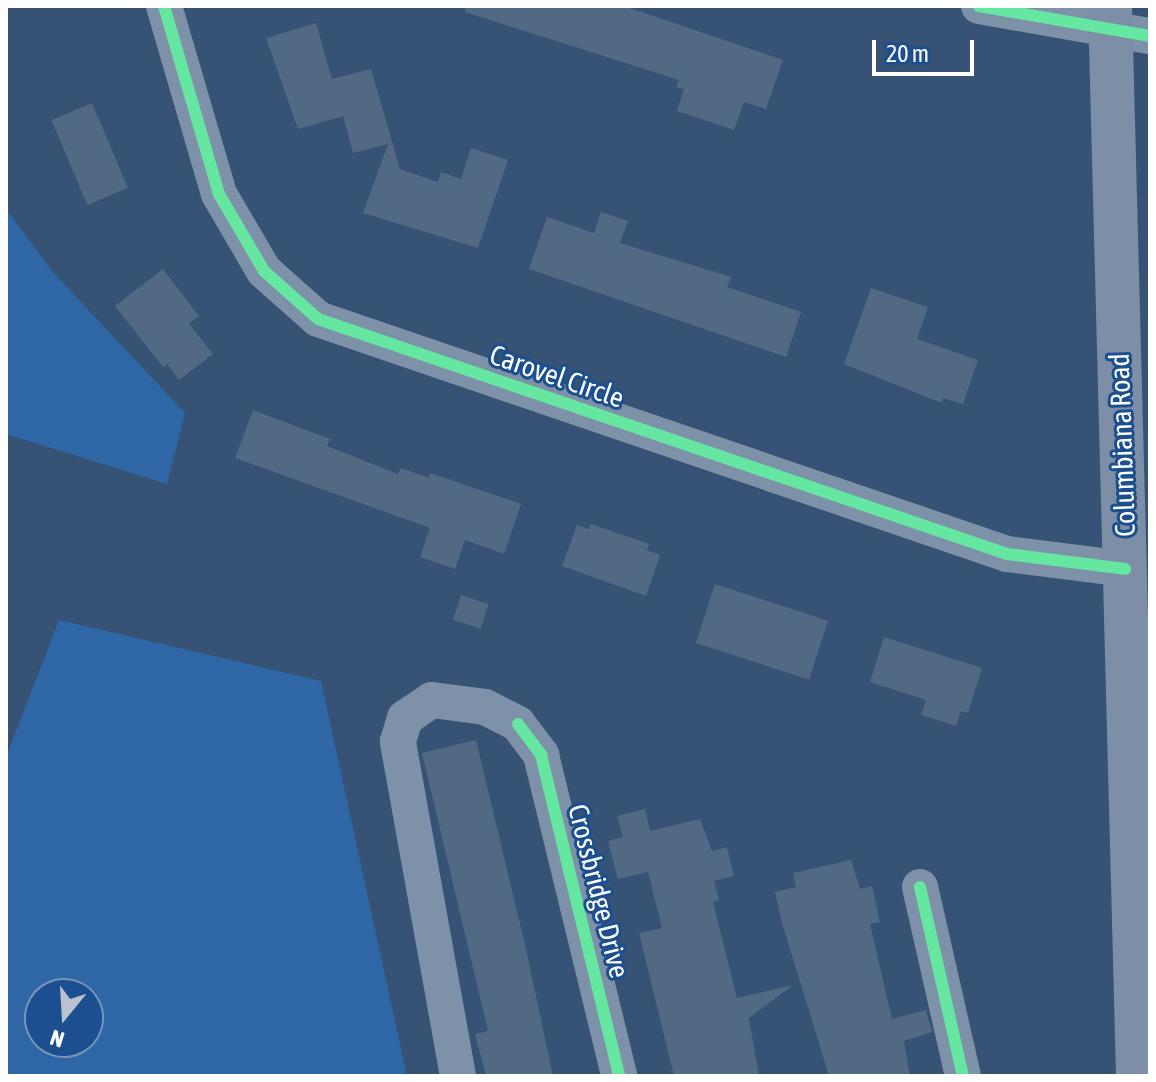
<!DOCTYPE html>
<html>
<head>
<meta charset="utf-8">
<style>
	body { margin:0 }
	#map { position:relative; width:1156px; height:1082px; overflow:hidden; background:#365274; font-family:"Asap Condensed",sans-serif }
	div>[style] { position:absolute }
	[style*='--x'] { left:calc(var(--x)*1px); top:calc(var(--y)*1px); width:calc(var(--w)*1px); rotate:calc(var(--a)*1deg) }
	.green>* { inset:0; background:#2f66a5 }
	.building>* { inset:0; background:#526984; transform-origin:0 0 }
	.minor>* { height:36px; margin:-18px; padding:0 18px; transform-origin:18px; border-radius:18px; background:#7d92a8 }
	.major>* { height:44px; margin:-22px; padding:0 22px; transform-origin:22px; border-radius:22px; background:#7d8ea7 }
	.cycleway>* { height:12px; margin:-6px; padding:0 6px; transform-origin:6px; border-radius:6px; background:#66e7a1 }
	span { translate:-50% -50%; white-space:nowrap; text-align:center; line-height:1.15; -webkit-text-stroke:6px #1b4f8f; paint-order:stroke }
	.street-label { font-size:28px; color:#fff }
	.frame { position:absolute; inset:0; border:8px solid #fff; pointer-events:none }
	.north { position:absolute; left:24px; top:978px; width:80px; height:80px; box-sizing:border-box; background:#1b4f8f; border:2px solid #7695bc; border-radius:50%; rotate:198deg; font-size:22px; font-weight:700; line-height:32px; text-align:center; color:#fff }
	.north::after { content:''; display:block; margin:auto; width:28px; height:36px; background:#b9c2ce; clip-path:polygon(50% 0,100% 100%,50% 72%,0 100%) }
	.scale { position:absolute; left:872px; top:40px; width:102px; height:36px; box-sizing:border-box; border:4px solid #fff; border-top:0; padding-left:10px; font-size:24px; line-height:28px; white-space:nowrap; color:#fff; -webkit-text-stroke:6px #1b4f8f; paint-order:stroke }
</style>
</head>
<body>
<div id="map">
	<div class="green">
		<i style="clip-path:polygon(6px 209px,52px 271px,185px 413px,167px 484px,6px 434px)"></i>
		<i style="clip-path:polygon(evenodd,59px 620px,321px 681px,407px 1076px,6px 1076px,6px 757px,59px 620px,40px 994px,88px 994px,88px 1042px,40px 1042px,40px 994px)"></i>
	</div>
	<div class="building">
		<i style="clip-path:polygon(466px 6px,624px 6px,783px 60px,766px 109px,744px 102px,734px 130px,677px 111px,684px 89px,676px 87px,679px 80px,465px 12px)"></i>
		<i style="clip-path:polygon(316px 23px,332px 79px,371px 69px,400px 169px,438px 182px,441px 172px,461px 179px,471px 148px,508px 160px,478px 248px,363px 213px,388px 144px,353px 153px,343px 116px,298px 129px,266px 38px)"></i>
		<i style="left:92px;top:103px;width:92px;height:44px;rotate:67deg"></i>
		<i style="clip-path:polygon(601px 212px,628px 221px,620px 243px,731px 277px,727px 287px,801px 312px,786px 357px,529px 269px,547px 217px,594px 233px)"></i>
		<i style="clip-path:polygon(163px 269px,199px 316px,189px 324px,213px 354px,179px 380px,167px 364px,163px 367px,115px 306px)"></i>
		<i style="clip-path:polygon(871px 288px,928px 307px,917px 339px,978px 360px,963px 404px,943px 398px,942px 403px,844px 364px)"></i>
		<i style="clip-path:polygon(253px 410px,330px 439px,327px 446px,398px 474px,401px 468px,429px 478px,430px 473px,521px 504px,504px 554px,465px 540px,455px 569px,420px 557px,430px 528px,235px 458px)"></i>
		<i style="clip-path:polygon(591px 524px,649px 544px,647px 550px,660px 555px,646px 596px,562px 566px,577px 525px,589px 529px)"></i>
		<i style="left:715px;top:584px;width:119px;height:62px;rotate:18deg"></i>
		<i style="left:461px;top:595px;width:29px;height:26px;rotate:18deg"></i>
		<i style="clip-path:polygon(884px 637px,982px 668px,968px 713px,961px 711px,956px 726px,921px 715px,926px 700px,870px 682px)"></i>
		<i style="clip-path:polygon(476px 740px,526px 949px,553px 1076px,486px 1076px,475px 1034px,488px 1031px,422px 753px)"></i>
		<i style="clip-path:polygon(645px 809px,650px 831px,700px 819px,712px 851px,727px 847px,734px 876px,714px 881px,719px 900px,713px 902px,737px 998px,793px 985px,749px 1018px,759px 1076px,674px 1076px,639px 933px,662px 928px,648px 872px,618px 879px,608px 841px,623px 837px,617px 816px)"></i>
		<i style="clip-path:polygon(851px 860px,860px 889px,872px 886px,880px 922px,870px 924px,892px 1019px,926px 1010px,932px 1032px,904px 1041px,910px 1076px,829px 1076px,782px 923px,775px 892px,796px 887px,793px 873px)"></i>
	</div>
	<div class="minor">
		<i style="--x:164;--y:6;--w:196;--a:73.7"></i>
		<i style="--x:219;--y:194;--w:89;--a:59.7"></i>
		<i style="--x:264;--y:271;--w:72;--a:41.6"></i>
		<i style="--x:318;--y:319;--w:728;--a:18.83"></i>
		<i style="--x:1007;--y:554;--w:119;--a:7.2"></i>
		<i style="--x:979;--y:6;--w:174;--a:10"></i>
		<i style="--x:920;--y:887;--w:194;--a:77.2"></i>
		<i style="--x:458;--y:1076;--w:340;--a:-100.2"></i>
		<i style="--x:398;--y:741;--w:24;--a:-73"></i>
		<i style="--x:405;--y:718;--w:32;--a:-34"></i>
		<i style="--x:432;--y:700;--w:53;--a:7.5"></i>
		<i style="--x:485;--y:707;--w:37;--a:27"></i>
		<i style="--x:518;--y:724;--w:39;--a:53"></i>
		<i style="--x:541;--y:755;--w:330;--a:76.3"></i>
	</div>
	<div class="major">
		<i style="--x:1110;--y:6;--w:1070;--a:88.5"></i>
	</div>
	<div class="cycleway">
		<i style="--x:164;--y:6;--w:196;--a:73.7"></i>
		<i style="--x:219;--y:194;--w:89;--a:59.7"></i>
		<i style="--x:264;--y:271;--w:72;--a:41.6"></i>
		<i style="--x:318;--y:319;--w:728;--a:18.83"></i>
		<i style="--x:1007;--y:554;--w:119;--a:7.2"></i>
		<i style="--x:979;--y:6;--w:174;--a:10"></i>
		<i style="--x:518;--y:724;--w:39;--a:53"></i>
		<i style="--x:541;--y:755;--w:330;--a:76.3"></i>
		<i style="--x:920;--y:887;--w:194;--a:77.2"></i>
	</div>
	<div class="street-label">
		<span style="left:557px;top:376px;rotate:19deg">Carovel Circle</span>
		<span style="left:1122px;top:445px;rotate:-92deg">Columbiana Road</span>
		<span style="left:599px;top:891px;rotate:76deg">Crossbridge Drive</span>
	</div>
	<div class="frame"></div>
	<div class="north">N</div>
	<div class="scale">20 m</div>
</div>
</body>
</html>
